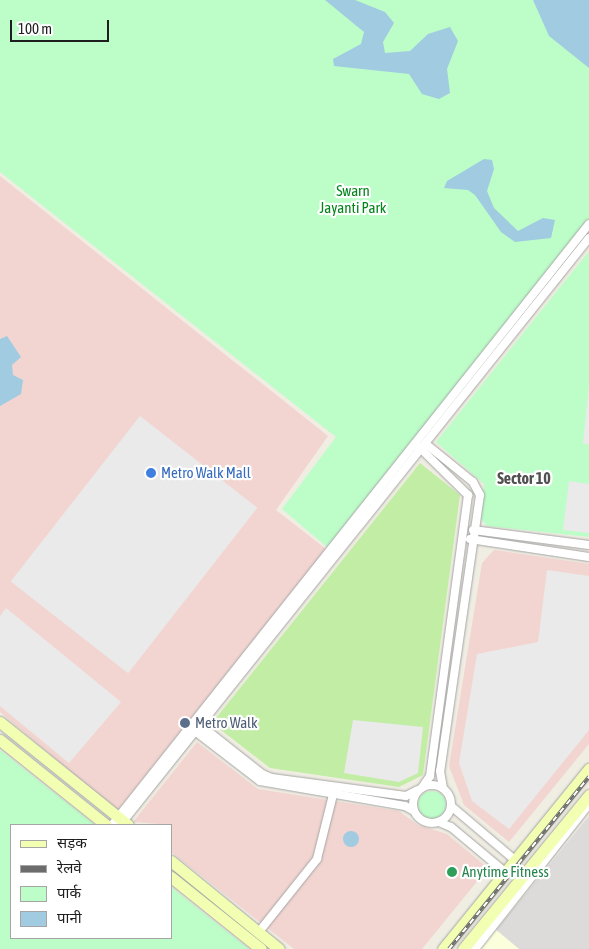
<!DOCTYPE html>
<html>
<head>
<meta charset="utf-8">
<style>
	body { margin:0 }
	#map { position:relative; width:589px; height:949px; overflow:hidden; background:#f0ede3; font-family:"Asap Condensed","Noto Sans Devanagari",sans-serif }
	div>[style] { position:absolute }
	[style*='--x'] { left:calc(var(--x)*1px); top:calc(var(--y)*1px); width:calc(var(--w)*1px); rotate:calc(var(--a)*1deg) }
	.residential>* { inset:0; background:#dcdbda }
	.commercial>* { inset:0; background:#f2d5d0 }
	.education>* { inset:0; background:#fbffdc }
	.grass>* { inset:0; background:#c1eea4 }
	.park>* { inset:0; background:#bcfdc8 }
	.round { border-radius:50% }
	.parking>* { inset:0; background:#eaeaea; transform-origin:0 0 }
	.water>* { inset:0; background:#a0cbe1 }
	.roads { filter:drop-shadow(0 0 1px #a5a5a5) drop-shadow(0 0 1px #a5a5a5) }
	.street>* { height:8px; margin:-4px; padding:0 4px; transform-origin:4px; border-radius:4px; background:#fff }
	.street>.ring { margin:-4px; padding:0; box-sizing:content-box; background:none; border:8px solid #fff; border-radius:50% }
	.secondary>* { height:11px; margin:-5.5px; padding:0 5.5px; transform-origin:5.5px; border-radius:5.5px; background:#f2feb2 }
	.rail>* { height:4px; margin-top:-2px; transform-origin:0; background:repeating-linear-gradient(90deg,#fff 0 5.5px,#6c6c6c 0 11px); box-sizing:border-box; border-block:1px solid #6c6c6c }
	.dots>* { width:14px; height:14px; translate:-50% -50%; box-sizing:border-box; border:2px solid #fff; border-radius:50% }
	span { translate:-50% -50%; white-space:nowrap; text-align:center; line-height:1.15; -webkit-text-stroke:4.5px #fff; paint-order:stroke }
	.park-label { font-size:15px; color:#03841b }
	.shop-label { font-size:15px; color:#366cbe }
	.left { translate:0 -50%; text-align:left }
	.service-label { font-size:15px; color:#4e5e75 }
	.leisure-label { font-size:15px; color:#27864d }
	.neighbourhood-label { font-size:16px; color:#515151; font-weight:700 }
	.legend { position:absolute; left:10px; top:824px; width:162px; height:115px; box-sizing:border-box; background:#fff; border:1px solid #a5a5a5; margin:0; padding:6px 9px; list-style:none; font-size:15px; color:#1e1e1e }
	.legend li { display:flex; align-items:center; gap:10px; height:25px }
	.legend b { width:25px; border:1px solid #a5a5a5 }
	.scale { position:absolute; left:10px; top:20px; width:99px; height:22px; box-sizing:border-box; border:2px solid #1e1e1e; border-top:0; padding-left:6px; font-size:15px; line-height:18px; white-space:nowrap; color:#1e1e1e; -webkit-text-stroke:4px #fff; paint-order:stroke }
</style>
</head>
<body>
<div id="map">
	<div class="residential">
		<i style="clip-path:polygon(589px 816px,589px 949px,481px 949px,484px 945px)"></i>
	</div>
	<div class="commercial">
		<i style="clip-path:polygon(0 176px,328px 436px,276px 510px,326px 549px,117px 811px,0 712px)"></i>
		<i style="clip-path:polygon(494px 550px,589px 564px,589px 744px,509px 842px,464px 805px,449px 766px,482px 563px)"></i>
		<i style="clip-path:polygon(197px 742px,258px 789px,399px 811px,418px 825px,447px 834px,488px 868px,422px 949px,294px 949px,171px 852px,171px 825px,133px 822px)"></i>
	</div>
	<div class="education">
		<i style="clip-path:polygon(494px 928px,519px 949px,478px 949px)"></i>
	</div>
	<div class="grass">
		<i style="clip-path:polygon(420px 463px,460px 495px,423px 775px,399px 787px,270px 768px,212px 723px)"></i>
	</div>
	<div class="park">
		<i style="clip-path:polygon(0 0,589px 0,589px 221px,327px 547px,282px 509px,336px 437px,0 172px)"></i>
		<i style="clip-path:polygon(589px 251px,589px 537px,487px 526px,481px 519px,484px 484px,436px 442px)"></i>
		<i style="clip-path:polygon(0 750px,95px 825px,11px 825px,11px 938px,171px 938px,171px 887px,249px 949px,0 949px)"></i>
		<i class="round" style="left:418px;top:791px;width:28px;height:28px"></i>
	</div>
	<div class="parking">
		<i style="clip-path:polygon(589px 385px,589px 444px,583px 444px)"></i>
		<i style="left:140px;top:416px;width:149px;height:210px;rotate:38deg"></i>
		<i style="clip-path:polygon(569px 481px,589px 484px,589px 533px,563px 530px)"></i>
		<i style="clip-path:polygon(547px 570px,589px 576px,589px 730px,509px 829px,472px 801px,459px 763px,477px 654px,538px 642px)"></i>
		<i style="clip-path:polygon(6px 608px,121px 702px,69px 763px,0 706px,0 616px)"></i>
		<i style="clip-path:polygon(353px 720px,423px 727px,418px 773px,399px 782px,344px 773px)"></i>
	</div>
	<div class="water">
		<i style="clip-path:polygon(325px 0,355px 0,385px 12px,394px 23px,383px 42px,385px 53px,410px 51px,428px 34px,450px 27px,458px 41px,447px 69px,450px 93px,439px 99px,422px 94px,409px 74px,334px 66px,333px 59px,361px 44px,364px 32px)"></i>
		<i style="clip-path:polygon(533px 0,589px 0,589px 68px,549px 36px)"></i>
		<i style="clip-path:polygon(484px 159px,492px 160px,494px 169px,487px 191px,494px 208px,518px 231px,543px 218px,555px 220px,551px 238px,515px 242px,501px 232px,475px 195px,468px 190px,444px 188px,447px 181px)"></i>
		<i style="clip-path:polygon(7px 336px,21px 357px,12px 365px,13px 375px,23px 380px,21px 394px,0 406px,0 339px)"></i>
		<i class="round" style="left:343px;top:831px;width:16px;height:16px"></i>
	</div>
	<div class="roads">
		<div class="street">
			<i style="--x:426;--y:444;--w:60;--a:39"></i>
			<i style="--x:473;--y:482;--w:15;--a:62"></i>
			<i style="--x:480;--y:495;--w:279;--a:98.2"></i>
			<i style="--x:440;--y:771;--w:17;--a:80"></i>
			<i style="--x:419;--y:447;--w:69;--a:44.4"></i>
			<i style="--x:468;--y:495;--w:284;--a:97.7"></i>
			<i style="--x:430;--y:776;--w:14;--a:124"></i>
			<i style="--x:473;--y:530;--w:117;--a:7.4"></i>
			<i style="--x:470;--y:539;--w:120;--a:8.6"></i>
			<i style="--x:200;--y:725;--w:79;--a:38.3"></i>
			<i style="--x:262;--y:774;--w:11;--a:22"></i>
			<i style="--x:272;--y:778;--w:135;--a:7.7"></i>
			<i style="--x:406;--y:796;--w:13;--a:-27"></i>
			<i style="--x:195;--y:731;--w:82;--a:37.6"></i>
			<i style="--x:260;--y:781;--w:147;--a:9.8"></i>
			<i style="--x:405;--y:806;--w:10;--a:29"></i>
			<i class="ring" style="left:413px;top:785px;width:30px;height:30px"></i>
			<i style="--x:451;--y:806;--w:84;--a:40.2"></i>
			<i style="--x:439;--y:822;--w:13;--a:23"></i>
			<i style="--x:451;--y:827;--w:70;--a:39.8"></i>
			<i style="--x:121;--y:824;--w:750;--a:-51.39"></i>
			<i style="--x:112;--y:825;--w:767;--a:-51.56"></i>
			<i style="--x:258;--y:933;--w:95;--a:-51.4"></i>
			<i style="--x:317;--y:859;--w:70;--a:-76"></i>
			<i style="--x:475;--y:949;--w:184;--a:-51.8"></i>
		</div>
		<div class="secondary">
			<i style="--x:0;--y:722;--w:164;--a:38.8"></i>
			<i style="--x:0;--y:740;--w:136;--a:38.7"></i>
			<i style="--x:171;--y:861;--w:139;--a:39.2"></i>
			<i style="--x:171;--y:877;--w:115;--a:38.7"></i>
			<i style="--x:443;--y:949;--w:232;--a:-51"></i>
			<i style="--x:463;--y:949;--w:199;--a:-50.7"></i>
		</div>
	</div>
	<div class="rail">
		<i style="--x:449;--y:949;--w:222;--a:-50.9"></i>
	</div>
	<div class="dots">
		<i style="left:151px;top:473px;background:#3f7fe0"></i>
		<i style="left:185px;top:723px;background:#5c6f8a"></i>
		<i style="left:452px;top:872px;background:#2e9e5b"></i>
	</div>
	<div class="park-label">
		<span style="left:353px;top:199px">Swarn<br>Jayanti Park</span>
	</div>
	<div class="shop-label">
		<span class="left" style="left:161px;top:473px">Metro Walk Mall</span>
	</div>
	<div class="service-label">
		<span class="left" style="left:195px;top:723px">Metro Walk</span>
	</div>
	<div class="leisure-label">
		<span class="left" style="left:462px;top:872px">Anytime Fitness</span>
	</div>
	<div class="neighbourhood-label">
		<span style="left:524px;top:478px">Sector 10</span>
	</div>
	<ul class="legend">
	<li><b style="height:6px;background:#f2feb2"></b>सड़क</li>
	<li><b style="height:6px;background:#6c6c6c"></b>रेलवे</li>
	<li><b style="height:14px;background:#bcfdc8"></b>पार्क</li>
	<li><b style="height:14px;background:#a0cbe1"></b>पानी</li>
	</ul>
	<div class="scale">100 m</div>
</div>
</body>
</html>
